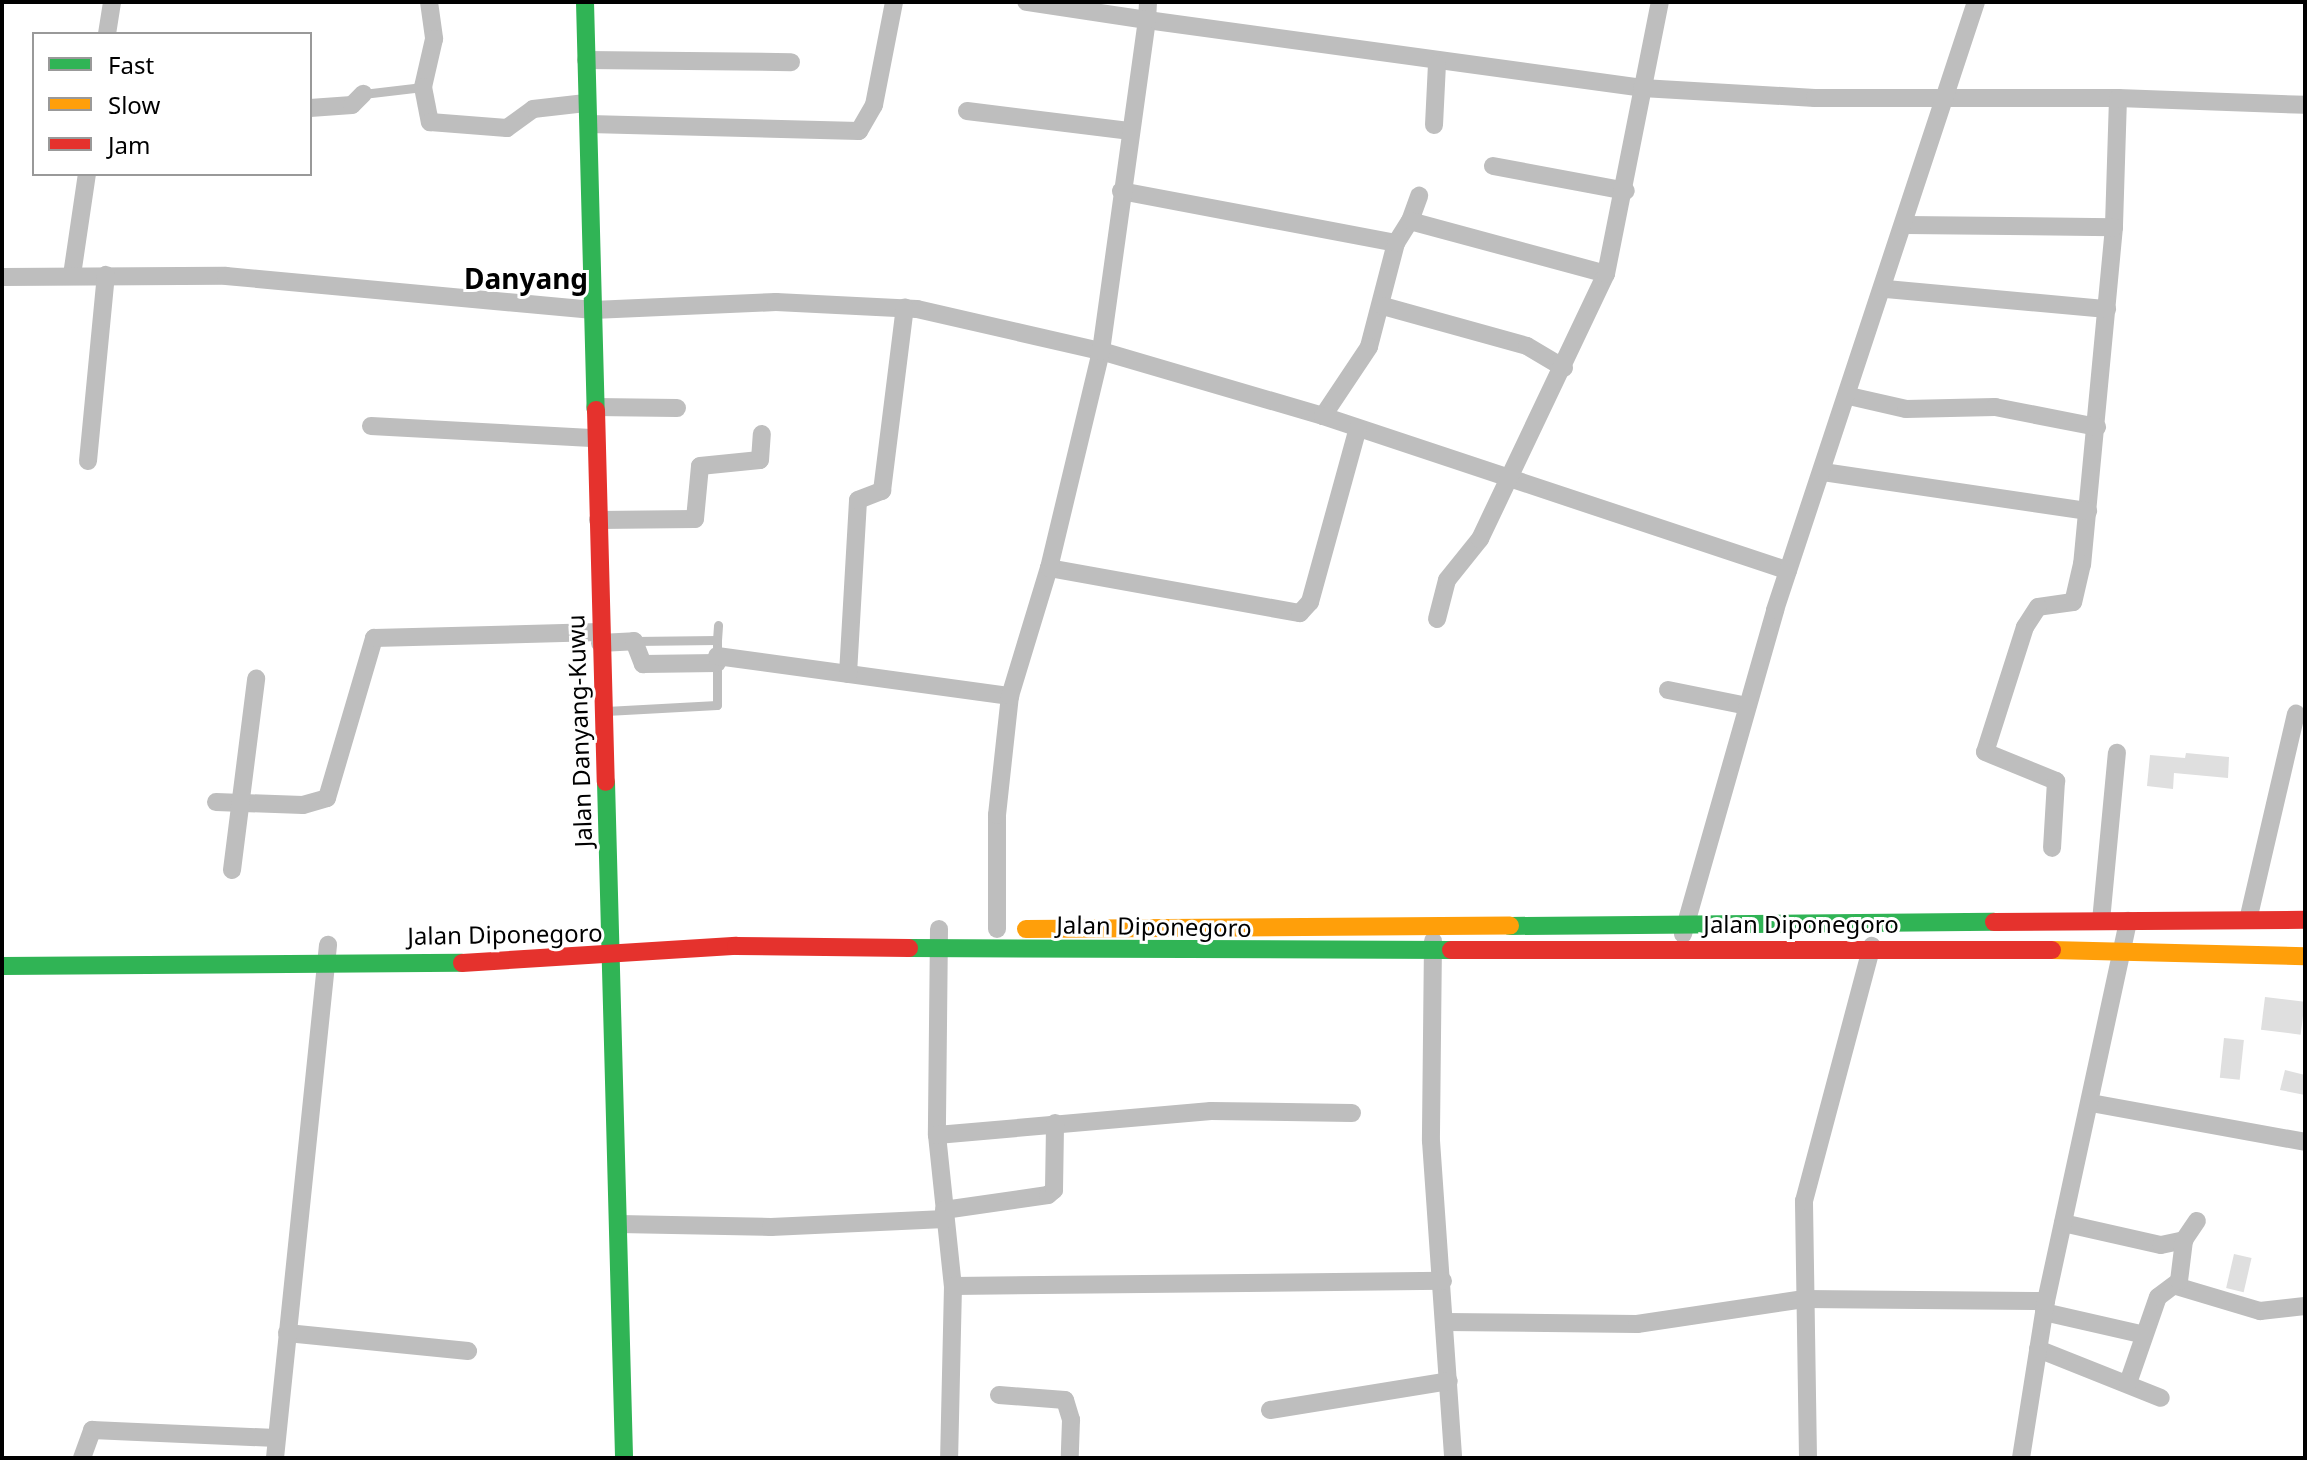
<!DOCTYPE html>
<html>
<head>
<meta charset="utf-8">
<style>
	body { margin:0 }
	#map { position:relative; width:2307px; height:1460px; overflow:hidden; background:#fff; font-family:"Noto Sans",sans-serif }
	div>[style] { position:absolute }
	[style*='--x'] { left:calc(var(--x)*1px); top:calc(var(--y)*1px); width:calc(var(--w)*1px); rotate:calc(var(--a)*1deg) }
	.building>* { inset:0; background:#dfdfdf; transform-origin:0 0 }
	.lane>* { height:9px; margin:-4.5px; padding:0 4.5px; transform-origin:4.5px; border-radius:4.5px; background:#bebebe }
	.street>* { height:18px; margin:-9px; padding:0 9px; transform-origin:9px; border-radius:9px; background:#bebebe }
	.fast>* { height:18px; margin:-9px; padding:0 9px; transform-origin:9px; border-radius:9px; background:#30b455 }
	.slow>* { height:18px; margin:-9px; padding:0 9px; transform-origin:9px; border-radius:9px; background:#ff9f0a }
	.jam>* { height:18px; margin:-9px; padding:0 9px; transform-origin:9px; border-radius:9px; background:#e5322d }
	span { translate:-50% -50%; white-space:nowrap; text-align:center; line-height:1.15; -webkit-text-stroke:6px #fff; paint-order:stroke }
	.street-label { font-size:24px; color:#000 }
	.quarter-label { font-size:28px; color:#000; font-weight:700 }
	.frame { position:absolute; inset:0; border:4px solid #000; pointer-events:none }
	.legend { position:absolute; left:32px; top:32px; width:280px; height:144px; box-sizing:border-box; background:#fff; border:2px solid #999; margin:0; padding:10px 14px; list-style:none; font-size:24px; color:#000 }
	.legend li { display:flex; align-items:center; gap:16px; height:40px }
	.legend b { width:40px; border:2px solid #999 }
</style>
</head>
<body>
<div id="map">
	<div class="building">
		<i style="clip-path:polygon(2186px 753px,2229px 757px,2228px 778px,2174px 773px,2173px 789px,2147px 786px,2150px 755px,2185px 758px)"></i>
		<i style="left:2265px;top:997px;width:40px;height:33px;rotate:7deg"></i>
		<i style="left:2224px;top:1038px;width:20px;height:40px;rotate:6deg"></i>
		<i style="clip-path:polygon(2285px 1070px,2305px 1075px,2305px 1095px,2280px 1090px)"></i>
		<i style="left:2234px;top:1254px;width:18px;height:35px;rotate:13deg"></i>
	</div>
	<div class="lane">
		<i style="--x:363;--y:94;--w:60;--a:-6.7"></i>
		<i style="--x:717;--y:640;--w:15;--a:-86"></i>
		<i style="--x:606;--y:711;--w:111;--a:-3.1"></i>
		<i style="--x:717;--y:705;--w:65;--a:-90"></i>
		<i style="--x:717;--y:640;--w:83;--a:179.3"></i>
	</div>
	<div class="street">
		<i style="--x:429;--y:2;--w:37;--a:82"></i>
		<i style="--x:434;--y:39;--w:49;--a:102.9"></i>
		<i style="--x:423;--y:87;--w:36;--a:79"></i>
		<i style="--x:430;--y:122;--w:77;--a:4.5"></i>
		<i style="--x:507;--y:128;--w:32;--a:-36"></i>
		<i style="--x:533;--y:109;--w:53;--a:-6.5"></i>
		<i style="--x:1148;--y:2;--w:18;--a:93"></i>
		<i style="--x:1147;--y:20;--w:500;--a:7.8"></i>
		<i style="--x:1642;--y:88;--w:173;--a:3.3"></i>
		<i style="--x:1815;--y:98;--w:303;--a:0"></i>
		<i style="--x:2118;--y:98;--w:129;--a:91.8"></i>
		<i style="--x:2114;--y:227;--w:339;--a:95.4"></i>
		<i style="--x:2082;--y:564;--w:39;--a:103"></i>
		<i style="--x:2073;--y:602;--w:35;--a:172"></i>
		<i style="--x:2038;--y:607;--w:24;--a:123"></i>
		<i style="--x:2025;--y:627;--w:131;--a:107.7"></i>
		<i style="--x:1985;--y:752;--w:77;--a:22.2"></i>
		<i style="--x:2056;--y:781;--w:67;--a:93.4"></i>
		<i style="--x:107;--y:34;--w:32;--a:-81"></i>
		<i style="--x:586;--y:60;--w:205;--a:0.6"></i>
		<i style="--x:2118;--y:98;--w:187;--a:2.1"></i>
		<i style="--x:310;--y:108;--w:42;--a:-4.1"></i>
		<i style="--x:352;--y:105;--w:16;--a:-45"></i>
		<i style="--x:967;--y:111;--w:163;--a:7"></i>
		<i style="--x:589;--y:124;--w:270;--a:1.5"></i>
		<i style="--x:859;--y:131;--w:30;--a:-60"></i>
		<i style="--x:874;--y:105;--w:105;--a:-79"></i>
		<i style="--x:1434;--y:125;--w:61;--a:-87.2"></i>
		<i style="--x:1493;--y:166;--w:135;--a:10.6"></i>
		<i style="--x:1121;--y:191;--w:280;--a:10.7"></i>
		<i style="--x:1396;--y:243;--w:107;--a:104.6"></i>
		<i style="--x:1369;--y:347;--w:83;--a:123.7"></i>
		<i style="--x:1410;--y:221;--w:27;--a:-70"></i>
		<i style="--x:1906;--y:225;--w:208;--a:0.6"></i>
		<i style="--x:1396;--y:243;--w:26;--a:-58"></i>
		<i style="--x:1410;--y:221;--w:203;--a:15.1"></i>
		<i style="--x:72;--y:275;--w:102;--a:-81.6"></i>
		<i style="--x:2;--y:277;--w:224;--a:-0.3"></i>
		<i style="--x:226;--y:276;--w:369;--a:5.3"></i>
		<i style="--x:593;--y:310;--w:183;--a:-2.5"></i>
		<i style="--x:776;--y:302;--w:141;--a:2.8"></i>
		<i style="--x:917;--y:309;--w:189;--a:12.9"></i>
		<i style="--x:1101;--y:351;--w:231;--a:16.3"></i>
		<i style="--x:1323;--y:416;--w:490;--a:18.4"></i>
		<i style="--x:1886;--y:289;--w:222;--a:5.2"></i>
		<i style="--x:1383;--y:306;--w:149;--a:15.5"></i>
		<i style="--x:1527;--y:346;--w:43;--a:30.7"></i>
		<i style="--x:1849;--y:396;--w:58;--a:12.8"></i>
		<i style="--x:1906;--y:409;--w:89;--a:-1.3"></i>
		<i style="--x:1995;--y:407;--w:104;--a:11.1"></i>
		<i style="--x:595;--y:407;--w:82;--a:0.7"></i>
		<i style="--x:371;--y:426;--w:225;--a:3.1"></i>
		<i style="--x:88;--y:461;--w:187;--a:-84.5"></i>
		<i style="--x:1823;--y:472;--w:268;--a:8.4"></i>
		<i style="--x:598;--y:520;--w:97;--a:-0.6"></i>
		<i style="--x:695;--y:519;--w:53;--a:-84.6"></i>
		<i style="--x:700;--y:466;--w:60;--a:-5.7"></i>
		<i style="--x:760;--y:460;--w:26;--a:-86"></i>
		<i style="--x:1049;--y:568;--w:255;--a:10.2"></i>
		<i style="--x:1300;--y:613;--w:15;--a:-48"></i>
		<i style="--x:1310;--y:602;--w:180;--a:-74.6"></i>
		<i style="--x:1437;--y:619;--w:40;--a:-75.6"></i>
		<i style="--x:1447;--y:580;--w:53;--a:-51.2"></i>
		<i style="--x:1480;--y:539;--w:293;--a:-64.6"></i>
		<i style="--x:1606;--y:274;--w:277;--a:-78.8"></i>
		<i style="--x:600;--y:643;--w:34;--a:-3"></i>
		<i style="--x:634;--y:641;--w:25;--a:69"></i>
		<i style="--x:643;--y:664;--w:74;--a:-0.8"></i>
		<i style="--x:717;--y:656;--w:296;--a:7.8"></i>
		<i style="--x:848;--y:674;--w:174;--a:-86.7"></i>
		<i style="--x:858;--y:500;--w:26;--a:-21"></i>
		<i style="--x:882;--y:491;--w:185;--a:-82.9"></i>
		<i style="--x:1668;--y:690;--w:81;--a:11.4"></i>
		<i style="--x:216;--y:802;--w:87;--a:2"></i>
		<i style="--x:303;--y:805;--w:25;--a:-16"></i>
		<i style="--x:327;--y:798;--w:167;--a:-73.6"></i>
		<i style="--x:374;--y:638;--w:226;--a:-1.5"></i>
		<i style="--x:232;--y:870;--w:193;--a:-82.8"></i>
		<i style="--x:2248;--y:920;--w:212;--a:-76.9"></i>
		<i style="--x:2101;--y:921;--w:169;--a:-84.6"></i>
		<i style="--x:939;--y:929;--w:206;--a:90.6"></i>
		<i style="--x:937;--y:1135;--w:152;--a:84"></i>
		<i style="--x:953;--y:1286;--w:172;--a:91.3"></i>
		<i style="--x:997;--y:929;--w:114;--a:-90"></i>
		<i style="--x:997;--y:815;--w:120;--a:-83.8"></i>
		<i style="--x:1010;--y:696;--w:134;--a:-73.1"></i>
		<i style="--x:1049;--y:568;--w:223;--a:-76.5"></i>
		<i style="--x:1101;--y:351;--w:334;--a:-82.1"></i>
		<i style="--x:1147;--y:20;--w:122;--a:-171.5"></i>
		<i style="--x:1683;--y:934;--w:337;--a:-74.1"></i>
		<i style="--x:1775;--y:610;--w:640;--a:-71.71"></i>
		<i style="--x:1433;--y:941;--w:200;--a:90.6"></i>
		<i style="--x:1431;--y:1141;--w:318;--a:86"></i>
		<i style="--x:2091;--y:1103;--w:218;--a:10.3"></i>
		<i style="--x:937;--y:1135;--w:275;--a:-5"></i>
		<i style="--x:1211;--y:1111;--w:141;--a:0.8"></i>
		<i style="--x:944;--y:1210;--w:105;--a:-8.2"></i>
		<i style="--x:1048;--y:1195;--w:8;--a:-40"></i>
		<i style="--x:1054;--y:1190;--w:67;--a:-89.1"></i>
		<i style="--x:2063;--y:1223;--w:100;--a:12.7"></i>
		<i style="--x:2161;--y:1245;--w:24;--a:-12"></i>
		<i style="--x:2184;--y:1240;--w:23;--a:-56"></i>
		<i style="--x:619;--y:1224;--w:152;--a:1.1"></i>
		<i style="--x:771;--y:1227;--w:174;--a:-2.6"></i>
		<i style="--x:953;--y:1286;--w:490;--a:-0.6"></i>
		<i style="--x:2176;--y:1286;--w:88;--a:16.6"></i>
		<i style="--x:2260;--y:1311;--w:45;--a:-6.3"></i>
		<i style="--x:2044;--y:1312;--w:99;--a:12.8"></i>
		<i style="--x:1446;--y:1322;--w:191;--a:0.6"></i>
		<i style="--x:1637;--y:1324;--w:169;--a:-8.5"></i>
		<i style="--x:1804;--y:1299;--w:242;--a:0.5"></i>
		<i style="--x:287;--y:1333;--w:182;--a:5.7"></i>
		<i style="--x:2038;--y:1349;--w:132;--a:21.7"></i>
		<i style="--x:2128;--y:1383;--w:91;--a:-70.8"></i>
		<i style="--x:2158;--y:1297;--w:26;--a:-37"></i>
		<i style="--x:2179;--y:1281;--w:41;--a:-83"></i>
		<i style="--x:999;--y:1395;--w:66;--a:4.3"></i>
		<i style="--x:1065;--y:1400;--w:21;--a:73"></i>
		<i style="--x:1071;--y:1420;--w:38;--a:92"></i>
		<i style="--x:1270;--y:1410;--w:181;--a:-9.2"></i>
		<i style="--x:82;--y:1458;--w:30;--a:-70"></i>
		<i style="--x:92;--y:1430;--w:184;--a:2.5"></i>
		<i style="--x:275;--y:1458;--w:516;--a:-84.1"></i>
		<i style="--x:1808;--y:1458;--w:257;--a:-90.9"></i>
		<i style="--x:1804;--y:1201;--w:264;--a:-75.1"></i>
		<i style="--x:2021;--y:1458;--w:159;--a:-81"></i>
		<i style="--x:2046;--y:1301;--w:389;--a:-77.8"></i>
	</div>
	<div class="fast">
		<i style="--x:585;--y:2;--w:408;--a:88.5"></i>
		<i style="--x:606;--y:782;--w:676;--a:88.47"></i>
		<i style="--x:1510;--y:926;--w:484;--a:-0.5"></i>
		<i style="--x:909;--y:948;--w:542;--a:0.21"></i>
		<i style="--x:2;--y:966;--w:460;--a:-0.4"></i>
	</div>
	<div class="slow">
		<i style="--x:1026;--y:929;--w:484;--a:-0.4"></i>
		<i style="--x:2052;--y:950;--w:253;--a:1.4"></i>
	</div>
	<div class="jam">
		<i style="--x:596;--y:410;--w:372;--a:88.5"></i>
		<i style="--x:1994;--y:922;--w:311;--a:-0.4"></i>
		<i style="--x:1451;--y:950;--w:601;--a:0"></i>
		<i style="--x:462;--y:963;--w:275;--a:-3.6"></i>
		<i style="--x:736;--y:946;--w:173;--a:0.7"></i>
	</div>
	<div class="street-label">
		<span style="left:579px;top:731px;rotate:-92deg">Jalan Danyang-Kuwu</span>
		<span style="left:1801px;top:924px">Jalan Diponegoro</span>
		<span style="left:1154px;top:926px;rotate:1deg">Jalan Diponegoro</span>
		<span style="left:505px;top:934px;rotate:-1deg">Jalan Diponegoro</span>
	</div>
	<div class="quarter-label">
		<span style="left:526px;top:278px">Danyang</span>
	</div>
	<div class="frame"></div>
	<ul class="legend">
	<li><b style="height:10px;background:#30b455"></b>Fast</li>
	<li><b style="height:10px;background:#ff9f0a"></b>Slow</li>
	<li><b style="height:10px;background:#e5322d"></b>Jam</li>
	</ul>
</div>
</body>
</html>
